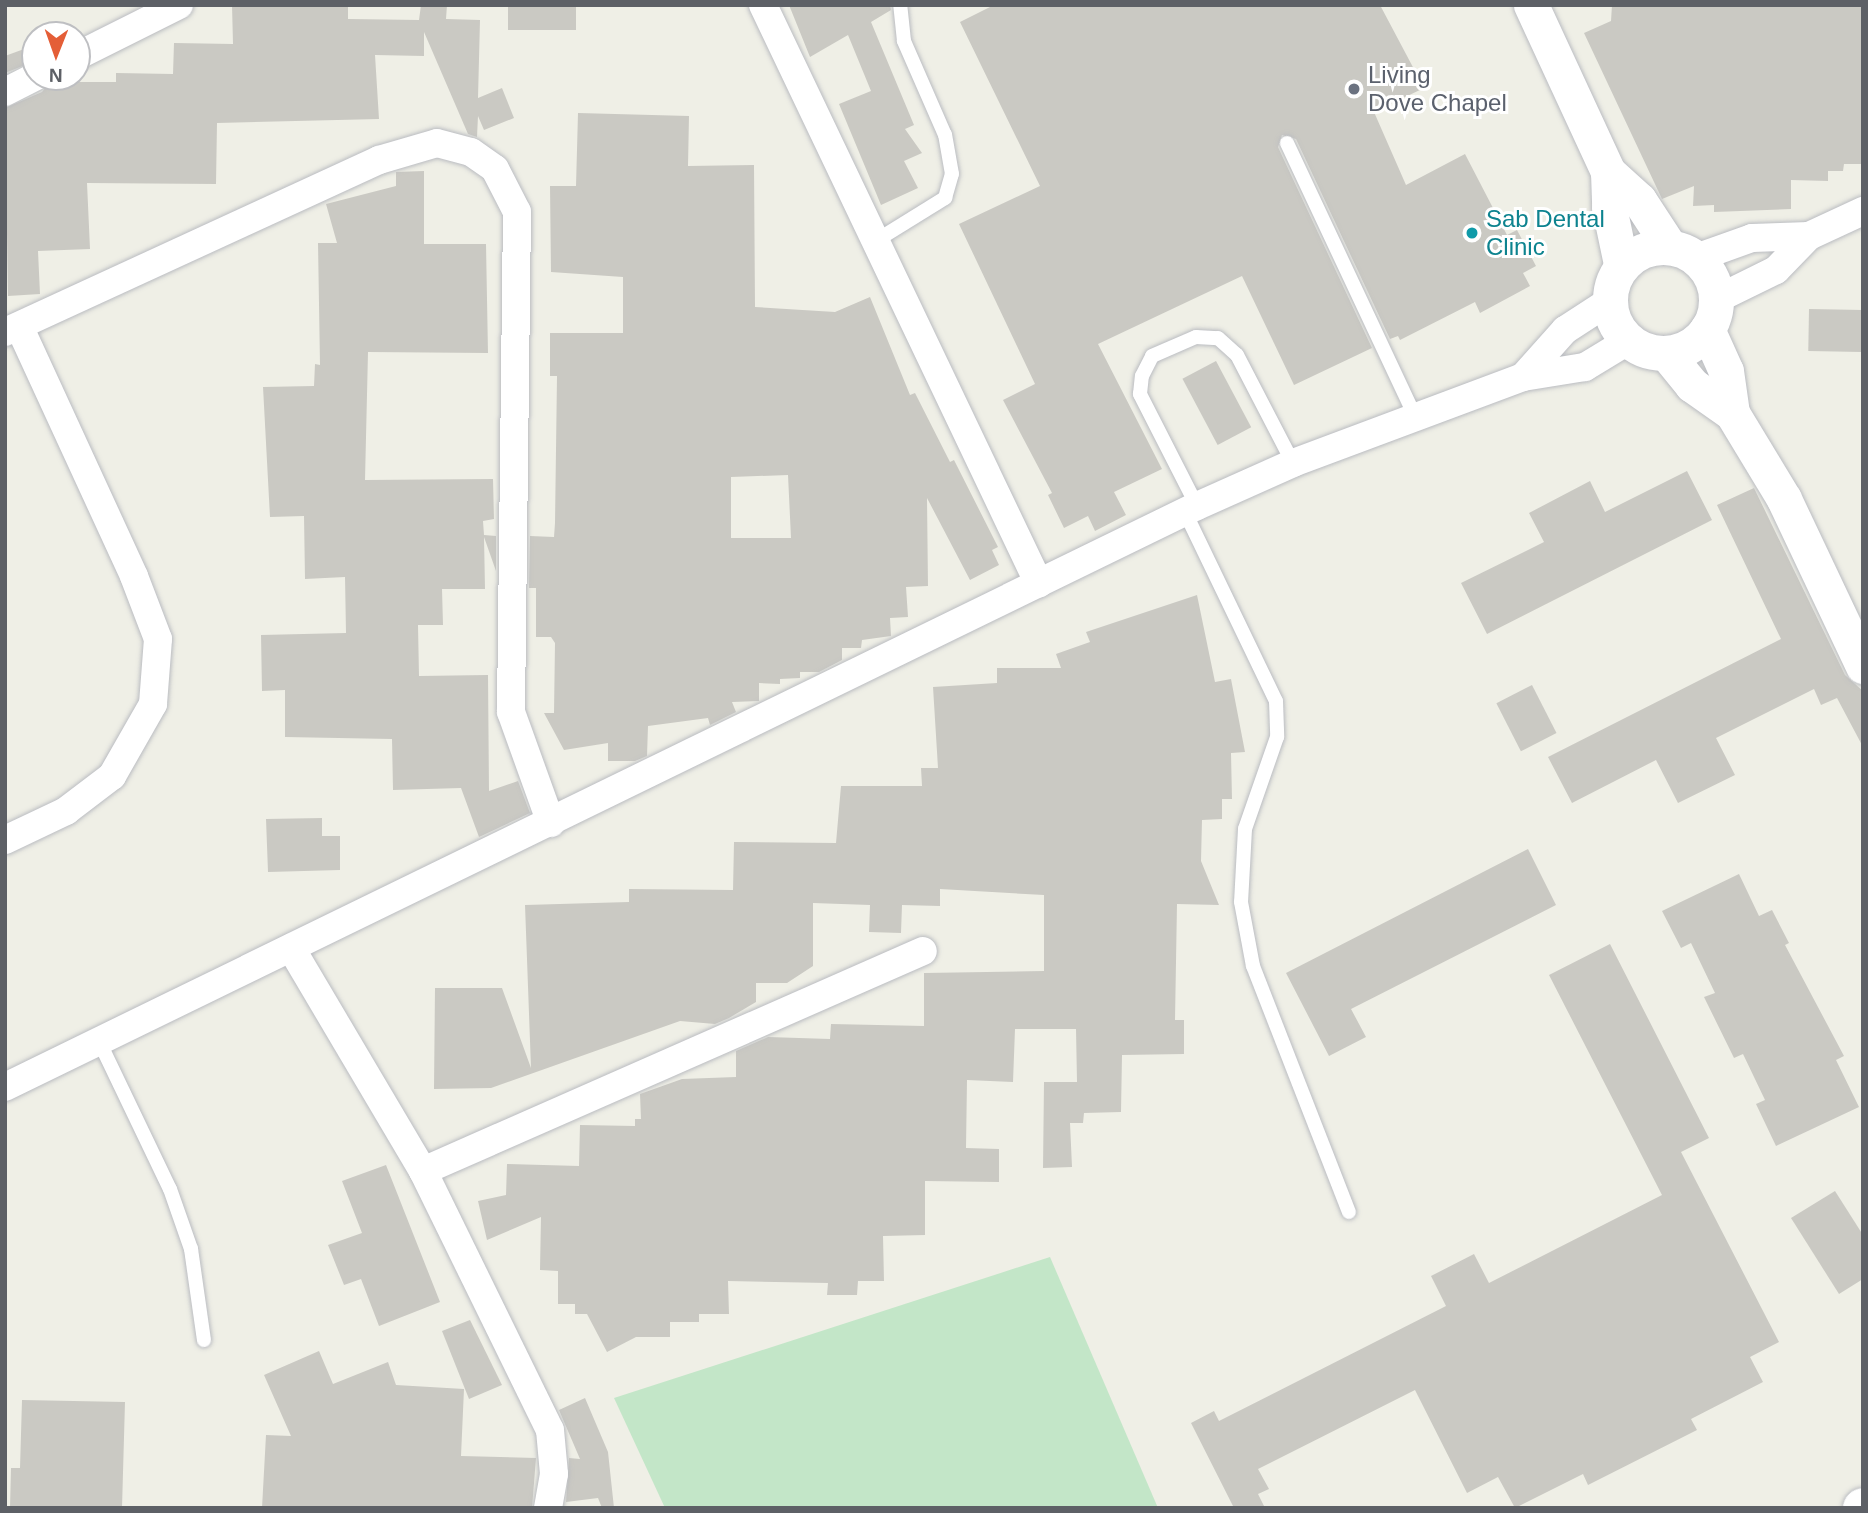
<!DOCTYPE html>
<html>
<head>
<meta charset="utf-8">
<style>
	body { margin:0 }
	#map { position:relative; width:1868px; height:1513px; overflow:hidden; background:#efefe6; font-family:Helvetica,sans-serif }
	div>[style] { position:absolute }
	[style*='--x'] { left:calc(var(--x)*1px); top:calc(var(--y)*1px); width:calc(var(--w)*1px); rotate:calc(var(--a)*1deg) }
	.green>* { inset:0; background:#c3e6c8 }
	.building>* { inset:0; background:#cac9c3; transform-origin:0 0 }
	.roads { filter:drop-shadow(0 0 2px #babcc1) drop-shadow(0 0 2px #babcc1) }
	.service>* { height:14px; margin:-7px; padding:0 7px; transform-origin:7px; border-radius:7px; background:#fff }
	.minor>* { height:28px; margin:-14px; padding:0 14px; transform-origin:14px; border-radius:14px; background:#fff }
	.tertiary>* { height:35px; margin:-17.5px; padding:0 17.5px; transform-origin:17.5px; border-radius:17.5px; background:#fff }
	.tertiary>.ring { margin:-17.5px; padding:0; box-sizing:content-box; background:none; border:35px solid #fff; border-radius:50% }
	.secondary>* { height:38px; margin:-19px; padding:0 19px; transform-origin:19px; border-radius:19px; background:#fff }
	.dots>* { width:19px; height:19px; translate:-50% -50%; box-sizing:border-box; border:4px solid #fff; border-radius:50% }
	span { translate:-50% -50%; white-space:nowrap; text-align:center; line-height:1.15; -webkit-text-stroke:6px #fff; paint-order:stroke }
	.worship-label { font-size:24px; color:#5b616d }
	.left { translate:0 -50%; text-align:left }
	.culture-label { font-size:24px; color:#0d838f }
	.frame { position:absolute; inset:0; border:7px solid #5d6066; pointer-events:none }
	.north { position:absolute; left:21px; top:21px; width:70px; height:70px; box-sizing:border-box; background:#fff; border:2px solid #bebfc2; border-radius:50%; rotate:181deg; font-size:19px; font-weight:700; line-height:28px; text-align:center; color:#5d6066 }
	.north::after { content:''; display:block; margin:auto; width:24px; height:32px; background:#e45e37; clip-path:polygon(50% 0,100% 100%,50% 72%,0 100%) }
</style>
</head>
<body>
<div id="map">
	<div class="green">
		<i style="clip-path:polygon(1050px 1257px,1158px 1508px,665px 1508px,614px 1398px)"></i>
	</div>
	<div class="building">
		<i style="clip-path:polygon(232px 5px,348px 5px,348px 19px,419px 20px,421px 5px,447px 5px,446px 19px,480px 20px,478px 98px,502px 88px,514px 118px,484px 130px,478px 116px,477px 137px,468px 134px,424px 32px,424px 56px,375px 55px,379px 119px,217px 123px,216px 184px,87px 183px,90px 249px,38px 251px,40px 294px,8px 296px,5px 108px,42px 92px,50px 82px,116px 82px,116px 73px,173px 74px,174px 43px,233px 44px)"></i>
		<i style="left:508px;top:5px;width:68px;height:25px"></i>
		<i style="clip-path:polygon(789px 5px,890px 5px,891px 10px,871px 22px,914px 125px,905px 129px,922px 153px,904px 161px,918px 188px,881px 205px,839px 104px,871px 91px,848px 35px,810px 57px)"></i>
		<i style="clip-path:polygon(994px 5px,1380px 5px,1424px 88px,1374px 112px,1406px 185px,1465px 154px,1507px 235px,1517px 230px,1536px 266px,1523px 273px,1530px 286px,1480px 313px,1475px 302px,1400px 340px,1398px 336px,1390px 339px,1296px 139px,1282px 135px,1278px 147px,1372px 348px,1294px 385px,1242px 276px,1098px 344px,1162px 469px,1114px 492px,1126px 515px,1095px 531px,1088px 516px,1064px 528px,1048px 495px,1052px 493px,1003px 400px,1035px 384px,959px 224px,1040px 186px,960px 22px)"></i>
		<i style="clip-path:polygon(1612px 5px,1863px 5px,1863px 164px,1844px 164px,1843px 171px,1828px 171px,1828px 181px,1791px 180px,1791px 209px,1714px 212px,1714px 205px,1693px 206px,1694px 186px,1662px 199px,1584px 33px,1611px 21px)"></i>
		<i style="clip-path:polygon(35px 45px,35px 61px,5px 73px,5px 56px)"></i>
		<i style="clip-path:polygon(evenodd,578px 113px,689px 116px,688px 166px,754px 165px,755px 307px,835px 312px,870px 297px,910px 395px,915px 393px,950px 462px,954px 460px,998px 547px,992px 550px,999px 565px,970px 580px,927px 498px,928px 586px,906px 587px,908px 617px,890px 618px,891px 636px,862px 640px,861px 648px,842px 648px,842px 660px,819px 672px,800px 672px,800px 678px,780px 679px,780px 684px,759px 683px,759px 701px,732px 702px,736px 712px,710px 725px,708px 718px,648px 726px,647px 756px,635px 761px,608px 761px,608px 743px,564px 750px,544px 713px,554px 713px,555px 643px,551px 637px,536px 637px,536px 588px,529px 588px,530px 536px,554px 537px,555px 523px,557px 376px,550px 376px,550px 333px,623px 333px,623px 277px,551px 272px,550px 186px,576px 186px,578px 113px,788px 475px,791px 538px,731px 538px,731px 477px,788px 475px)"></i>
		<i style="clip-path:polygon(424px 171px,424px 244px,486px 244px,488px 353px,368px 352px,365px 480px,493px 479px,494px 519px,483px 521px,484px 535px,496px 536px,496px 571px,484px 537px,485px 589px,442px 589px,443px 625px,418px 625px,419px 676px,488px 675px,489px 791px,518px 781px,530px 813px,479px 837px,461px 788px,393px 790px,392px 739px,285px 737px,285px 690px,262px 691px,261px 635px,346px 633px,345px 577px,305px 579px,304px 516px,270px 517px,263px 387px,314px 386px,315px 364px,320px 365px,318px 243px,337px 243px,326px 204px,396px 186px,396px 172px)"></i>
		<i style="left:1809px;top:309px;width:54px;height:42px;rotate:1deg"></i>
		<i style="left:1216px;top:361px;width:75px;height:38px;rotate:62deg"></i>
		<i style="clip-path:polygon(1687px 471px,1712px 520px,1487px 634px,1461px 583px,1544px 542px,1529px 513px,1590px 481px,1605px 512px)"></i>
		<i style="clip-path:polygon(1754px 488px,1845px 675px,1863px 691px,1863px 747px,1837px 698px,1821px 705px,1814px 689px,1716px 738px,1735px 775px,1678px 803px,1656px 760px,1572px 803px,1548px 757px,1781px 639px,1717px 505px)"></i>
		<i style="clip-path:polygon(1197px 595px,1215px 682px,1231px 679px,1245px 752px,1231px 753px,1232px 799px,1222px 799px,1222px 819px,1202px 820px,1201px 861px,1219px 905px,1177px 904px,1175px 1020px,1184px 1020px,1184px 1054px,1122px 1055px,1121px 1112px,1084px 1113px,1083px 1123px,1070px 1123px,1072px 1167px,1043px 1168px,1044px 1082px,1077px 1082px,1076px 1029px,1015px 1029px,1013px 1082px,967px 1080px,966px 1148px,999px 1149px,999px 1182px,925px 1181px,925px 1235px,883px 1236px,884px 1281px,858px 1281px,857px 1295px,827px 1295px,828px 1283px,728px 1281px,729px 1314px,699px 1314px,699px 1322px,670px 1322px,670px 1337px,636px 1337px,607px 1352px,587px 1314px,575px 1314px,575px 1304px,558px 1304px,558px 1271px,540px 1270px,541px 1217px,487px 1240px,478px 1201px,506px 1195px,507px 1164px,579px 1166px,580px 1125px,635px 1126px,635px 1119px,641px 1119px,640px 1094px,682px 1079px,736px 1077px,736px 1051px,768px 1037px,830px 1039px,831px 1024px,924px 1026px,924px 973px,1044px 971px,1044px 895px,940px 889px,940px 906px,902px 905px,901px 933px,869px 932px,870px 905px,813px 903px,813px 966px,787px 983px,756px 983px,756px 1002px,729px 1018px,715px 1024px,680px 1021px,491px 1088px,434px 1089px,435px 988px,502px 988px,531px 1068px,525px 905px,629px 902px,629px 889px,733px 890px,734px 842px,836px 843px,841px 786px,922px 786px,921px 768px,938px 768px,933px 687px,997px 683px,997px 668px,1061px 668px,1056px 654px,1090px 642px,1086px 632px)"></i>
		<i style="left:1532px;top:685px;width:54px;height:40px;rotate:63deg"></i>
		<i style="clip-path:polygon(322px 818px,322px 836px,340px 836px,340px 870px,268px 872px,266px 819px)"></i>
		<i style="clip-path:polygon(1528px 849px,1556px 905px,1351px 1009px,1366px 1037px,1329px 1056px,1286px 973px)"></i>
		<i style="clip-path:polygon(1739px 874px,1759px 916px,1772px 910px,1789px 943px,1785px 945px,1844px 1056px,1836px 1060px,1859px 1107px,1776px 1146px,1756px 1104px,1765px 1100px,1743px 1054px,1734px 1058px,1704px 997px,1715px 993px,1691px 943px,1681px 948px,1662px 911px)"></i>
		<i style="clip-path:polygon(1610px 944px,1709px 1138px,1681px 1152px,1779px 1342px,1750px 1357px,1763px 1382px,1691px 1419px,1697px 1430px,1588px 1485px,1583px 1474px,1515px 1508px,1498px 1477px,1467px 1493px,1415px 1390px,1258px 1469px,1269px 1489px,1258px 1494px,1265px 1508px,1234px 1508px,1191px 1423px,1214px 1411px,1219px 1421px,1446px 1306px,1431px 1276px,1474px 1254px,1489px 1283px,1662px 1195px,1549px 975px)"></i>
		<i style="clip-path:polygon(386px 1165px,440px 1302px,379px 1326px,361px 1279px,344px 1285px,328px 1245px,362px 1233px,342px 1181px)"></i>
		<i style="clip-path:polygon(1835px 1191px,1863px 1235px,1863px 1279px,1839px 1294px,1791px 1218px)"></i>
		<i style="clip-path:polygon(470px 1320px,502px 1385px,469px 1399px,442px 1331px)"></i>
		<i style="clip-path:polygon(319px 1351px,333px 1384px,388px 1362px,396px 1385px,464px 1389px,461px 1456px,536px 1458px,532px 1508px,262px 1508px,266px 1435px,291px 1436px,264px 1375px)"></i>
		<i style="clip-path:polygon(585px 1398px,608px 1452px,614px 1508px,602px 1508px,598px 1498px,566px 1502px,569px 1458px,580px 1459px,559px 1410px)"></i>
		<i style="clip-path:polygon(22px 1400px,125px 1402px,122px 1508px,10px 1508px,11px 1468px,20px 1468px)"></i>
	</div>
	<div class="roads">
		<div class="service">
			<i style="--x:1287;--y:143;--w:304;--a:64.9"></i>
			<i style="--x:874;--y:242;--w:84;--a:-31.8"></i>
			<i style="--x:945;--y:198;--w:25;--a:-74"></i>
			<i style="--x:952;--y:174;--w:40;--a:-100"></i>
			<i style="--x:945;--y:135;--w:103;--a:-113.6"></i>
			<i style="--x:904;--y:41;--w:36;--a:-96"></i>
			<i style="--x:1197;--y:506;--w:126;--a:-117"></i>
			<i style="--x:1140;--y:394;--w:18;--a:-84"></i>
			<i style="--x:1142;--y:376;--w:22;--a:-63"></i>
			<i style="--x:1152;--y:356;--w:48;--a:-23.4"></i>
			<i style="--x:1196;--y:337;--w:22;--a:3"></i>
			<i style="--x:1218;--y:338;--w:25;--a:42"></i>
			<i style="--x:1237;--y:355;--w:122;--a:62.6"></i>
			<i style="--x:1185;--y:512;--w:210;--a:64.3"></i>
			<i style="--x:1276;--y:701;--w:36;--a:88"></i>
			<i style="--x:1277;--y:737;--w:97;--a:109.2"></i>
			<i style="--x:1245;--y:829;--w:73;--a:93.1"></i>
			<i style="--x:1241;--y:902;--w:65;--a:79.4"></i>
			<i style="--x:1253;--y:966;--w:264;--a:68.7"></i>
			<i style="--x:99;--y:1041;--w:164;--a:64.4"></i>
			<i style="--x:170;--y:1189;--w:64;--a:70.7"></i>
			<i style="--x:191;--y:1249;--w:92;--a:81.9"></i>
		</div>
		<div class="minor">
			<i style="--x:763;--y:5;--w:641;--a:64.51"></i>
			<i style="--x:77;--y:56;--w:114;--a:-26.6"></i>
			<i style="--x:5;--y:92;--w:34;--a:-27"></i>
			<i style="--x:1696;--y:258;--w:59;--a:-19.7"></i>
			<i style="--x:1752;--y:238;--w:57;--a:-2"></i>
			<i style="--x:1717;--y:299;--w:66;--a:-26.2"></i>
			<i style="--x:1776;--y:270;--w:47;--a:-45.9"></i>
			<i style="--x:1809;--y:236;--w:60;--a:-24.8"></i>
			<i style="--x:5;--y:332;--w:412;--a:-24.7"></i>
			<i style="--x:379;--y:160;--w:60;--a:-16.3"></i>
			<i style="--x:437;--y:143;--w:35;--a:15"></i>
			<i style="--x:471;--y:152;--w:29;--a:35"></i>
			<i style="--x:495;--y:169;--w:48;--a:62.9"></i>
			<i style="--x:517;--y:212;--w:500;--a:90.69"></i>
			<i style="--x:511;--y:712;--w:118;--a:70.2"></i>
			<i style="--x:1523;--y:377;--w:63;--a:-48.2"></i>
			<i style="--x:1565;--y:330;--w:51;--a:-33.1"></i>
			<i style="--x:5;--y:840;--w:68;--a:-25.4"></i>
			<i style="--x:66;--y:811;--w:58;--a:-37.3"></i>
			<i style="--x:112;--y:776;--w:83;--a:-60.3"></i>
			<i style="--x:153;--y:704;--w:65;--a:-85.6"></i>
			<i style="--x:158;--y:639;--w:67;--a:-110.9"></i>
			<i style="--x:134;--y:576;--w:275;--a:-114.7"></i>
			<i style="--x:291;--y:948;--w:259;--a:59.4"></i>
			<i style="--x:423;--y:1171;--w:288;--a:63.9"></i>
			<i style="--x:550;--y:1430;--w:44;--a:84.8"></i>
			<i style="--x:554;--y:1474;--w:35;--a:100"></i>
			<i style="--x:5;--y:1087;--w:1326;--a:-25.99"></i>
			<i style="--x:1197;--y:506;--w:105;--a:-24.1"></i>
			<i style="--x:1293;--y:463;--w:246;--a:-20.5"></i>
			<i style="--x:1523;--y:377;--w:63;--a:-9.2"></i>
			<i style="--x:1585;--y:367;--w:50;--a:-31.2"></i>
			<i style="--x:423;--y:1171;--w:546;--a:-23.75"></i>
		</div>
		<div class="tertiary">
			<i style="--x:1531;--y:5;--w:184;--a:65.2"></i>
			<i style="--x:1608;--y:172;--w:35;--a:88"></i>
			<i style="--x:1609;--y:207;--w:58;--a:78.1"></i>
			<i style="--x:1608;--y:172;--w:42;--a:42.1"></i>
			<i style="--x:1639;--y:200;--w:55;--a:56.9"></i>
			<i class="ring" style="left:1610px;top:247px;width:71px;height:71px"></i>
			<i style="--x:1707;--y:329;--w:46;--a:65.7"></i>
			<i style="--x:1726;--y:371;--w:42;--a:81.9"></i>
			<i style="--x:1666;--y:353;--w:41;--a:50.9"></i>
			<i style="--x:1692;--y:385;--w:49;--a:35"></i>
			<i style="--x:1732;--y:413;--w:100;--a:58.8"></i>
			<i style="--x:1784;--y:499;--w:185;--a:64.7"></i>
		</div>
		<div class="secondary">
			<i style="--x:1862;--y:1508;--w:1;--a:-45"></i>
		</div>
	</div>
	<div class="dots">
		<i style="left:1354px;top:89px;background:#6b7280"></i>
		<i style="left:1472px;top:233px;background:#0f9aa8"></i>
	</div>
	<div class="worship-label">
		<span class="left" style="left:1368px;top:89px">Living<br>Dove Chapel</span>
	</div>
	<div class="culture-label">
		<span class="left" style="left:1486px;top:233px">Sab Dental<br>Clinic</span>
	</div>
	<div class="frame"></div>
	<div class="north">N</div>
</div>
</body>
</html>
